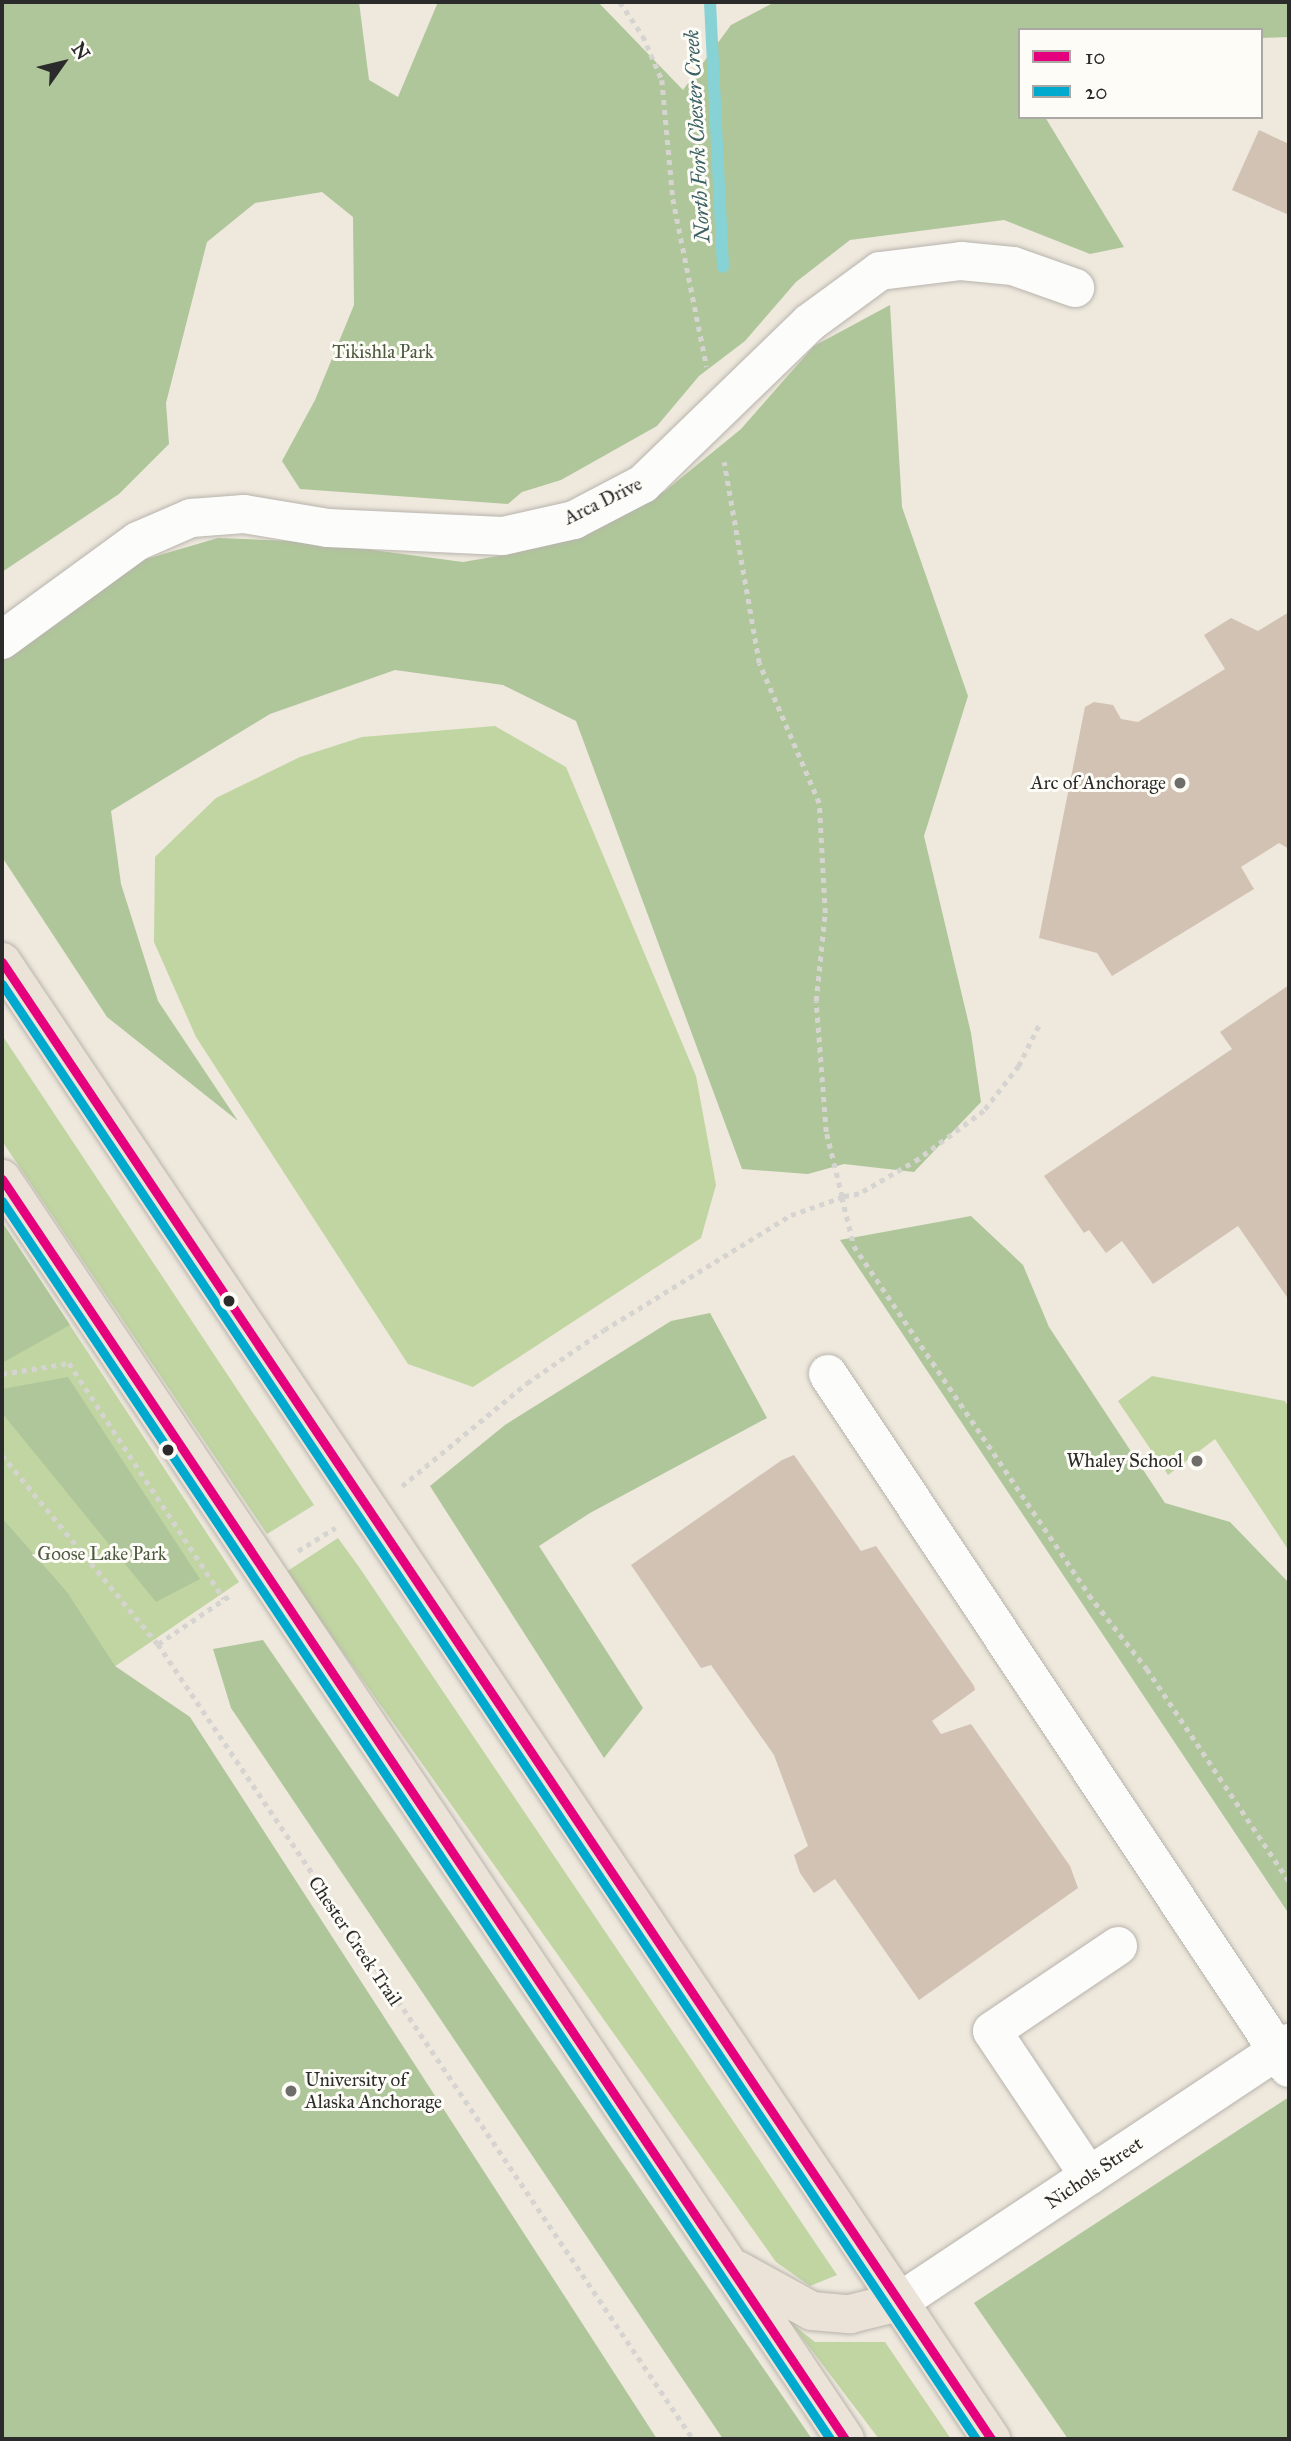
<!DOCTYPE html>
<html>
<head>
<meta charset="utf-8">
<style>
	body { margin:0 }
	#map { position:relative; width:1291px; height:2441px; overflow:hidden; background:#eee8dd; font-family:"IM FELL Great Primer",serif }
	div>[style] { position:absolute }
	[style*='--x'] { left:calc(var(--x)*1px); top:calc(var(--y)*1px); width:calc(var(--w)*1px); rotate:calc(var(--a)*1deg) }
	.green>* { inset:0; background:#c0d5a2 }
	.forest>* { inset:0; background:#afc69a }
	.stream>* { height:12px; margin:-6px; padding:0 6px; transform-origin:6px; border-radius:6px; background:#87d2d4 }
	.building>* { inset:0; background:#d2c2b4 }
	.path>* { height:4.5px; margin-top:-2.25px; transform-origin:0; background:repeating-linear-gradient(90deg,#d5d4d0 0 5px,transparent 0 10px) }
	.roads { filter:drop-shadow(0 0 2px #b8b4ad) drop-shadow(0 0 2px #b8b4ad) }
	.minor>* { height:38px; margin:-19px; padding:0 19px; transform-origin:19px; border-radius:19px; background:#fcfcfa }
	.major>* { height:38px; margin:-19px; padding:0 19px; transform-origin:19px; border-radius:19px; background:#ebe3d7 }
	.bus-1>* { height:9px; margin:-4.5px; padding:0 4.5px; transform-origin:4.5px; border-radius:4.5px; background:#e5007d }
	.bus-2>* { height:9px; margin:-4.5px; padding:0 4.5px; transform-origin:4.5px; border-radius:4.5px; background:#00a9ce }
	.dots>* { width:19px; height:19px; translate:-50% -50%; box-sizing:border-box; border:4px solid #fdfcf7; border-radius:50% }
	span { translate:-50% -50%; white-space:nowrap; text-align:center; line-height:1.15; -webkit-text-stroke:6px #fdfcf7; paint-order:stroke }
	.park-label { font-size:19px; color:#4d5940 }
	.street-label { font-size:19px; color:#2b2b2b }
	.poi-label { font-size:19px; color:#2b2b2b }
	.right { translate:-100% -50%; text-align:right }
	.left { translate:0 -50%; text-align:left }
	.water-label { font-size:21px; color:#3c6265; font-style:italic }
	.frame { position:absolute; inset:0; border:4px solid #2b2b2b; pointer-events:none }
	.legend { position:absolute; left:1018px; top:28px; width:245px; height:91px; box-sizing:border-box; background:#fdfcf7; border:2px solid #a9a8a5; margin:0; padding:9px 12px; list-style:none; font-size:21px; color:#2b2b2b }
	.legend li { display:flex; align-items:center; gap:14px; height:35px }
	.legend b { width:35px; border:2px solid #a9a8a5 }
	.north { position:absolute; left:28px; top:28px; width:70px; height:70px; -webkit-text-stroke:5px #fdfcf7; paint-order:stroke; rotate:56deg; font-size:19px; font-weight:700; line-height:28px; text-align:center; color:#2b2b2b }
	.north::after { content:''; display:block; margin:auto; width:24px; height:32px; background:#2b2b2b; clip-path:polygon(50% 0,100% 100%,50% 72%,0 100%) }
</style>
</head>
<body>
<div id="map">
	<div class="green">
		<i style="clip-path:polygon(495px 726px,566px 767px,696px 1076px,716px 1185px,701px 1238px,473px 1387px,408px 1364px,196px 1037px,154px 942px,155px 857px,216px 798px,300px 757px,362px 737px)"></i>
		<i style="clip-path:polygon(2px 1035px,314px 1505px,267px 1534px,2px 1141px)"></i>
		<i style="clip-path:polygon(2px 1222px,239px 1582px,2px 1743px)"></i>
		<i style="clip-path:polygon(1152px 1376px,1285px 1401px,1289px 1408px,1289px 1551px,1215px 1439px,1168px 1475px,1118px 1401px)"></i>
		<i style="clip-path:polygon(338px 1538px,359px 1567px,837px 2275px,810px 2286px,776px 2262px,286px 1572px)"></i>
		<i style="clip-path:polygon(791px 2323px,815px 2342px,885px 2342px,951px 2439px,879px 2439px)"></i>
	</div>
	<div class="forest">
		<i style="clip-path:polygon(2px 2px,359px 2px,369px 80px,398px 97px,438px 2px,598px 2px,683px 90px,731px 25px,775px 2px,1289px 2px,1289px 37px,1261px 38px,1261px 30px,1020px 30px,1020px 117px,1045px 117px,1124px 247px,1090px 254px,1004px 220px,850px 240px,796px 282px,745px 341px,699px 376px,657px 426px,561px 480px,522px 492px,508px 504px,300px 489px,282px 461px,315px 400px,354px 305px,353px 217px,322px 192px,255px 203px,207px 242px,166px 403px,169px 444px,119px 494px,2px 572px)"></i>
		<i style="clip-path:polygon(890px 305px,902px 507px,968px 696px,924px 836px,971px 1033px,981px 1102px,914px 1172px,844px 1164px,808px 1174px,742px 1169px,576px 721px,503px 685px,395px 670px,270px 714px,111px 811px,121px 884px,158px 1001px,238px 1121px,107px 1017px,2px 857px,2px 657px,31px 632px,146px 559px,218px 538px,312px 542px,463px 562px,516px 553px,586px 530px,665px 491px,741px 429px,814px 346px)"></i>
		<i style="clip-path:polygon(971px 1216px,1023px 1265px,1049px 1327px,1165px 1503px,1230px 1522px,1289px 1583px,1289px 1914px,840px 1240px)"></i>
		<i style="clip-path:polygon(2px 1222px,70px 1325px,2px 1363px)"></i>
		<i style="clip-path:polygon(710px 1313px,767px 1418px,590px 1513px,539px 1546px,643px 1708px,604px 1758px,430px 1486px,505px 1425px,671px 1321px)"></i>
		<i style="clip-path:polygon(68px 1377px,200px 1579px,156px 1602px,2px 1413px,2px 1389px)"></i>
		<i style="clip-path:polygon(2px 1518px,67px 1592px,115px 1666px,190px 1717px,657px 2439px,2px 2439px)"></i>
		<i style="clip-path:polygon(263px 1640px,812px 2439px,723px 2439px,231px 1708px,213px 1649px)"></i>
		<i style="clip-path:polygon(1289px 2097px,1289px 2439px,1068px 2439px,974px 2303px)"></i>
	</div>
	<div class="stream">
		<i style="--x:710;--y:2;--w:265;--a:87.2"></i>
	</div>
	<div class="building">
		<i style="clip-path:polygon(1259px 130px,1289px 144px,1289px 215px,1232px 190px)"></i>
		<i style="clip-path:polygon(1289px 612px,1289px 849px,1279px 843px,1241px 867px,1254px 889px,1112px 976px,1097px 953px,1039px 938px,1085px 707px,1094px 702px,1113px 705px,1121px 719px,1138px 722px,1225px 669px,1204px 635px,1231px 618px,1258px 631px)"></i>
		<i style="clip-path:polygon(1289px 985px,1289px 1300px,1238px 1226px,1153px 1284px,1122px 1241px,1106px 1253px,1089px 1230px,1084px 1233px,1044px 1176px,1232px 1049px,1220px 1032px)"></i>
		<i style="clip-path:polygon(794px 1455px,861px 1551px,876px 1546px,974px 1686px,975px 1690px,932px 1721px,941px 1734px,971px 1724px,1070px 1866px,1078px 1888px,919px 2000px,835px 1879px,814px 1893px,800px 1873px,794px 1855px,808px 1846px,774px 1755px,711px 1665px,701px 1668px,631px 1565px,782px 1460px)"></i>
	</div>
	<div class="path">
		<i style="--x:620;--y:2;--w:41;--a:55.9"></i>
		<i style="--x:643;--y:36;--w:48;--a:66.6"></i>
		<i style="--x:662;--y:80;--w:120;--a:84.7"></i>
		<i style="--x:673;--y:199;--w:171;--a:78.6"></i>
		<i style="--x:1039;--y:1026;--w:45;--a:116.6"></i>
		<i style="--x:1019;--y:1066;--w:57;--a:127.9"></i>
		<i style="--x:984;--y:1111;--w:81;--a:143.6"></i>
		<i style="--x:919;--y:1159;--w:69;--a:149.7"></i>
		<i style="--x:859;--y:1194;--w:17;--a:170"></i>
		<i style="--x:842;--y:1197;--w:50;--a:76.2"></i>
		<i style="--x:854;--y:1246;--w:421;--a:56"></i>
		<i style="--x:1089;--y:1595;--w:94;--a:51.9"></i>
		<i style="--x:1147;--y:1669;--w:255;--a:56.2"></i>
		<i style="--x:2;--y:1374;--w:68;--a:-9.3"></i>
		<i style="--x:69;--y:1363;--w:282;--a:56.7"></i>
		<i style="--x:2;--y:1455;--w:245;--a:50.5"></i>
		<i style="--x:158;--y:1644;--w:958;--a:56.06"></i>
		<i style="--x:402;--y:1486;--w:162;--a:-39.5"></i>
		<i style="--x:527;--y:1383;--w:93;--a:-34.5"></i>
		<i style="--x:604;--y:1330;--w:220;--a:-31.6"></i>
		<i style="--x:791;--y:1215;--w:54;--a:-19.4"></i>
		<i style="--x:842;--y:1197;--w:67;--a:-103.8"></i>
		<i style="--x:826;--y:1132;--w:131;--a:-94.4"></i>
		<i style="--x:816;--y:1001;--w:88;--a:-84.2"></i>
		<i style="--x:825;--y:913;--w:110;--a:-93.1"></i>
		<i style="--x:819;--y:803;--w:152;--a:-113.2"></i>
		<i style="--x:759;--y:663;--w:204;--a:-99.9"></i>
		<i style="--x:298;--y:1551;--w:44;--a:-31.9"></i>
		<i style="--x:158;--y:1644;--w:89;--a:-34"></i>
	</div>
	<div class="roads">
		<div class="minor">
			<i style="--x:2;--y:640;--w:168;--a:-36.1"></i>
			<i style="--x:138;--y:541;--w:58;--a:-23.5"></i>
			<i style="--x:191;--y:518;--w:53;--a:-4.3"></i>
			<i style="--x:244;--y:514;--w:85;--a:9.5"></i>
			<i style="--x:328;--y:528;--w:175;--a:2.6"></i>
			<i style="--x:503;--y:536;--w:73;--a:-12.7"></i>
			<i style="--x:574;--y:520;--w:78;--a:-27.6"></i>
			<i style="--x:643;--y:484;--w:231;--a:-44.1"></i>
			<i style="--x:809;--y:323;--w:88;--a:-36.2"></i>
			<i style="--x:880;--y:271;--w:82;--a:-7"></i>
			<i style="--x:961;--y:261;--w:52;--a:5.5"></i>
			<i style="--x:1013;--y:266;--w:66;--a:19.5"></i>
			<i style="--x:828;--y:1374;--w:833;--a:56.41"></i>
			<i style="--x:1089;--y:2176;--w:174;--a:-123.8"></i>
			<i style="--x:992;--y:2031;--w:152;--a:-34"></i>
			<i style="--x:899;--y:2302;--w:468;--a:-33.6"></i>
		</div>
		<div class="major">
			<i style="--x:2;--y:962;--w:1778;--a:56.19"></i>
			<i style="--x:2;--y:1179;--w:1516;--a:56.22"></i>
			<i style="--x:737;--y:2270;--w:85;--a:28.7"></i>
			<i style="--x:812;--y:2311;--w:38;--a:5"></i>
			<i style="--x:850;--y:2314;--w:50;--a:-13.8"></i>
		</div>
	</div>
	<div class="bus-1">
		<i style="--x:2;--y:962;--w:1778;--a:56.19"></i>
		<i style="--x:2;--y:1179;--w:1516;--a:56.22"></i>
	</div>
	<div class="bus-2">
		<i style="--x:2;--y:984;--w:1751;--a:56.2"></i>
		<i style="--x:2;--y:1201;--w:1489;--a:56.22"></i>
	</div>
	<div class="dots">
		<i style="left:1180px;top:783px;background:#6f6d69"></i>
		<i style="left:229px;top:1301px;background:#2b2b2b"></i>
		<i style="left:168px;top:1450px;background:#2b2b2b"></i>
		<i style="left:1197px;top:1461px;background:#6f6d69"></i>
		<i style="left:291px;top:2091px;background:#6f6d69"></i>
	</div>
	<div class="park-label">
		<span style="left:383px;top:352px">Tikishla Park</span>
		<span style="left:102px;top:1554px">Goose Lake Park</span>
	</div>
	<div class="street-label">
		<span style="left:603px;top:501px;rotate:-26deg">Arca Drive</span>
		<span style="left:355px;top:1941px;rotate:56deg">Chester Creek Trail</span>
		<span style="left:1094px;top:2173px;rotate:-34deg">Nichols Street</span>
	</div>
	<div class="poi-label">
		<span class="right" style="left:1166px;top:783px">Arc of Anchorage</span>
		<span class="right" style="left:1183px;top:1461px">Whaley School</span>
		<span class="left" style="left:305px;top:2091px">University of<br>Alaska Anchorage</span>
	</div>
	<div class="water-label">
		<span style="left:697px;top:136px;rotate:-93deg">North Fork Chester Creek</span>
	</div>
	<div class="frame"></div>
	<ul class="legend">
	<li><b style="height:9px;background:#e5007d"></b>10</li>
	<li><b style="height:9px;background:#00a9ce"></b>20</li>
	</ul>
	<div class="north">N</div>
</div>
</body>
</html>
